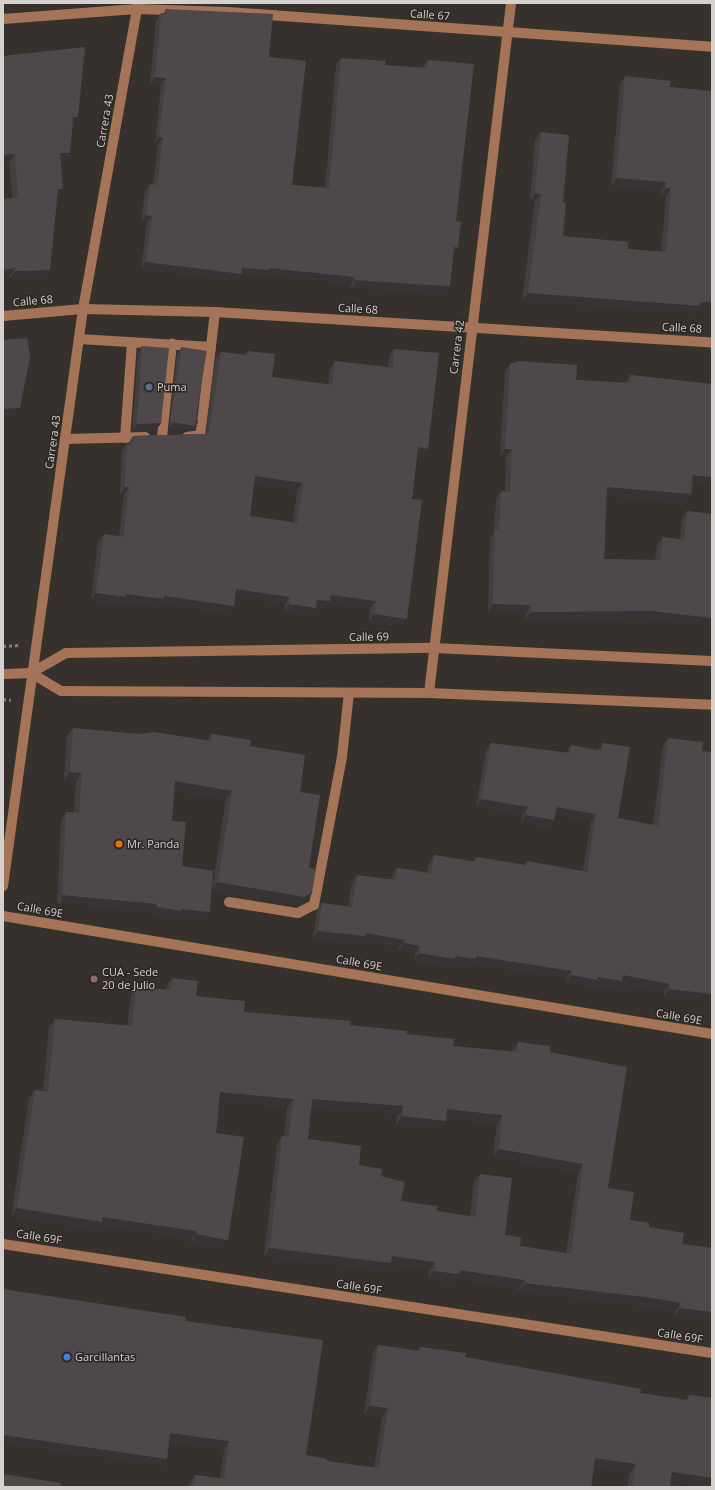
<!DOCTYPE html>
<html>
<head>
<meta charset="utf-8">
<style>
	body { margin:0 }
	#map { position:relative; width:715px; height:1490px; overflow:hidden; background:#37312d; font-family:"Open Sans",sans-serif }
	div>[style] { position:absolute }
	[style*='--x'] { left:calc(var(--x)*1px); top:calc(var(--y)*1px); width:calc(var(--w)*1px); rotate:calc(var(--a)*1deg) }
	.path>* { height:2.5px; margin-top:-1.25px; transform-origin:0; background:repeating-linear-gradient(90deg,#817c79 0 3px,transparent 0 6px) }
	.minor>* { height:10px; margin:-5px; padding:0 5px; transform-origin:5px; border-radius:5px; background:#a57358 }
	.wall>* { inset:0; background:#433e40 }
	.shaded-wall>* { inset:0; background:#373234; transform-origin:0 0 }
	.building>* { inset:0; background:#4e484b; transform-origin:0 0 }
	.dots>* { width:11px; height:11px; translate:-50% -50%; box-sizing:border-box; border:2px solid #2c2724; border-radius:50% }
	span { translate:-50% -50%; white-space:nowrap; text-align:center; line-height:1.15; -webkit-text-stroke:3px #2c2724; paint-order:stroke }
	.street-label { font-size:11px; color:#d4d1ce }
	.poi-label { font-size:11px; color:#d4d1ce }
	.left { translate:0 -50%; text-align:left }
	.frame { position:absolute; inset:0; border:4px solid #d4d1ce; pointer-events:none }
</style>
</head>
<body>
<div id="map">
	<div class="path">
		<i style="--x:3;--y:646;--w:16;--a:-4"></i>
		<i style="--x:3;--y:699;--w:8;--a:7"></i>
	</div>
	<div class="minor">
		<i style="--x:3;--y:19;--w:134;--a:-4.3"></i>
		<i style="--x:137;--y:9;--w:91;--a:1.9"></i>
		<i style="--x:228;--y:12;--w:485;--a:4.1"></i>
		<i style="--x:3;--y:316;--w:80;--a:-5"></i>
		<i style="--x:83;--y:309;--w:132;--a:1.3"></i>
		<i style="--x:215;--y:312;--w:498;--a:3.5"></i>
		<i style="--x:79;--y:339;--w:132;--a:3.5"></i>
		<i style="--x:162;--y:437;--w:94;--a:-83.9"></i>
		<i style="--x:187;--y:437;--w:12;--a:-9"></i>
		<i style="--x:199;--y:435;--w:4;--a:-63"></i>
		<i style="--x:201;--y:431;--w:120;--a:-83.3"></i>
		<i style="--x:125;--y:438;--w:96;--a:-85.8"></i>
		<i style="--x:66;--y:439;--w:79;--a:-1.5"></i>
		<i style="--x:31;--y:673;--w:35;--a:31"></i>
		<i style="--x:61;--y:691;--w:368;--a:0.3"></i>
		<i style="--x:429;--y:693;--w:283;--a:2.4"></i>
		<i style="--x:3;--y:674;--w:28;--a:-2"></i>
		<i style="--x:31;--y:673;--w:40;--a:-29.7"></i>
		<i style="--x:66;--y:653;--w:368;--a:-0.8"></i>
		<i style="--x:434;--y:648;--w:278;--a:2.7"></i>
		<i style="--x:429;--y:693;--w:695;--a:-83.22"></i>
		<i style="--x:3;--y:886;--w:583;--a:-82.11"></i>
		<i style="--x:83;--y:309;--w:311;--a:-79.8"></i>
		<i style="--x:229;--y:902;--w:70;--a:9.1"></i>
		<i style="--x:298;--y:913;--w:18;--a:-27"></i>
		<i style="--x:314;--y:905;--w:151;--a:-79.3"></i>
		<i style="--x:342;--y:757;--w:64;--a:-83.8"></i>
		<i style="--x:3;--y:916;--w:719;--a:9.45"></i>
		<i style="--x:3;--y:1244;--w:717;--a:8.74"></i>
	</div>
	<div class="wall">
		<i style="clip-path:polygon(166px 9px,269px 57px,292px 185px,325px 188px,336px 65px,341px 58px,385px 65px,423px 68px,423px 67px,428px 60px,456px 221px,450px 286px,445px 293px,350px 287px,351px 284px,266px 275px,264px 277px,241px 275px,237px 281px,141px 269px,147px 223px,141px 222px,145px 191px,150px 184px,153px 185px,158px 144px,155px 144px,161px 85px,150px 84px,156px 20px,161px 13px,164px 13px)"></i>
		<i style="clip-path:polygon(3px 56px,73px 124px,70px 153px,65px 161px,61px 161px,57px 197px,44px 278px,10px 279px,9px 277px,3px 277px,3px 199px,12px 198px,9px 163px,3px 163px)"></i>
		<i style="clip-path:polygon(625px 76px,670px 87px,712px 91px,712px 311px,697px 310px,694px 314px,522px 301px,535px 201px,530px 201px,535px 140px,541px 132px,563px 203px,563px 236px,628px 249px,661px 252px,666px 196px,660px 196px,661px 190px,611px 186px,620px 84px)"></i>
		<i style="clip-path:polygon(142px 346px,161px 423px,156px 430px,132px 431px,138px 353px)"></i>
		<i style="clip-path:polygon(182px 347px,198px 422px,193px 429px,169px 429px,177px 354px)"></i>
		<i style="clip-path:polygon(evenodd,394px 349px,423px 456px,417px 455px,412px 499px,402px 626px,369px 622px,370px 608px,329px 603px,325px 609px,316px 608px,311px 615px,284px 612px,285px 604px,235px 597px,229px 614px,161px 603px,159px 606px,123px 602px,121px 605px,91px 601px,98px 542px,104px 534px,119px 536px,124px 495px,120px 494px,122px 451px,127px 444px,128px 444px,133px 436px,205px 434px,215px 359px,221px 352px,245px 355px,248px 351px,272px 377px,328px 384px,330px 368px,335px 361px,388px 367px,389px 356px,394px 349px,254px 484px,297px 490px,293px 522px,250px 516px,254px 484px)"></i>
		<i style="clip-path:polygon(510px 364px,576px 380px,625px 383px,630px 375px,712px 384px,712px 485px,693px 483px,691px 494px,686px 502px,606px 496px,604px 559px,655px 560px,657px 545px,663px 537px,680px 539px,682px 519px,687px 511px,712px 514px,712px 618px,707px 626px,646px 618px,525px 619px,526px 613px,488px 612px,490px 538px,494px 531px,496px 499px,501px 491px,505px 491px,506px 457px,500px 457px,505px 371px)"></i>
		<i style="clip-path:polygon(73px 728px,207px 740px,212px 734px,250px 746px,300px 792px,312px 893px,306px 902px,298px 906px,212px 890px,226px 799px,174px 791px,172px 821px,182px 866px,204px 920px,177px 917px,176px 919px,151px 915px,152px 912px,57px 903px,61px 820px,66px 812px,74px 812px,76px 781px,64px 780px,67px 736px)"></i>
		<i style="clip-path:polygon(668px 738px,702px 751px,711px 916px,712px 916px,712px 1002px,664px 997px,664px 992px,620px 984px,617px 989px,594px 985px,592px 987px,565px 983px,566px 978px,473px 964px,471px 967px,452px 964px,450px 967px,414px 961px,415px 954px,399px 951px,399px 947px,362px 941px,359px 944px,313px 938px,317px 911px,322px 903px,348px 907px,352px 882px,357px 875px,391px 880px,392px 875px,397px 868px,427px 873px,429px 863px,434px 855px,473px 861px,476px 857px,525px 865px,527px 861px,583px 871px,591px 821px,555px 815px,554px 820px,549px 828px,521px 823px,522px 815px,476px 807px,486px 751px,491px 743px,566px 753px,571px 745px,598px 750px,603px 743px,618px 818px,653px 825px,663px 746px)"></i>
		<i style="clip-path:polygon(evenodd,172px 978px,196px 996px,244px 1012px,350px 1025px,407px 1034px,453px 1046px,512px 1052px,518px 1042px,550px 1052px,608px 1188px,630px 1220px,649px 1227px,682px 1244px,712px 1248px,712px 1321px,674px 1316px,675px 1311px,648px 1307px,519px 1291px,519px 1289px,456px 1279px,453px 1283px,428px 1279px,429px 1270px,390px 1265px,385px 1271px,264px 1256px,277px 1145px,282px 1136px,284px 1137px,287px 1108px,219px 1101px,216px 1133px,228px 1240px,222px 1248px,190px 1243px,191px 1239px,99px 1225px,96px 1230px,11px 1217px,29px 1098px,35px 1090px,43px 1091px,49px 1027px,55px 1019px,127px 1026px,131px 995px,136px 987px,166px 990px,166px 987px,172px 978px,311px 1108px,397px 1114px,396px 1125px,440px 1129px,446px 1121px,447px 1118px,497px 1124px,493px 1157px,578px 1173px,566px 1253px,520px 1246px,505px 1235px,480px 1174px,474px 1182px,470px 1216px,437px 1211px,401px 1201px,381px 1176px,308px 1139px,311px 1108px)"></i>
		<i style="clip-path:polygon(186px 1321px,306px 1455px,327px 1461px,374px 1468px,382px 1417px,364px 1415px,373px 1353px,378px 1345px,417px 1351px,420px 1347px,465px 1357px,640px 1393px,686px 1400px,689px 1395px,712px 1398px,671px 1481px,670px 1487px,627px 1487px,630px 1472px,594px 1467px,591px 1487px,188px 1487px,189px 1484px,195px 1475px,220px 1478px,224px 1450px,169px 1442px,167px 1459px,161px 1468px)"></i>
	</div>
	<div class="shaded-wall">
		<i style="clip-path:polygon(163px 3px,273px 3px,269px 8px)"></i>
		<i style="clip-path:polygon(471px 3px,483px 3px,482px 5px)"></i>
		<i style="clip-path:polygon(679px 3px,712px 3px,712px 9px,676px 6px)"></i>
		<i style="clip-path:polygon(155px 77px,166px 78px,161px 85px,150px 84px)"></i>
		<i style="clip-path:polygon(73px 117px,78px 117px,72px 125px)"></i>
		<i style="clip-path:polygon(159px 137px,163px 137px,158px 144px,155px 144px)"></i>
		<i style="clip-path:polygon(60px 153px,70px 153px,65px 161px,54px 161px)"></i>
		<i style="clip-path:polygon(15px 154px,9px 163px,3px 163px,3px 155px)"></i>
		<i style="clip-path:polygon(616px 178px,666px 182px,661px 190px,611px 186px)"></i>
		<i style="clip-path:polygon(666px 188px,671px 188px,666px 196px,660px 196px)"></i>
		<i style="clip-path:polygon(58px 189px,63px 189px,57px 197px)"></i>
		<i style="clip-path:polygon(535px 193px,541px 194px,535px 201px,530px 201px)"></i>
		<i style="clip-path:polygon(146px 215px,152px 216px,147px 223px,141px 222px)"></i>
		<i style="clip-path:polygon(454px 247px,458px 248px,454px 255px,449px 254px)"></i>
		<i style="clip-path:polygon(146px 262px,242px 268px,269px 268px,355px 277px,351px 284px,266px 275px,264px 277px,241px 275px,237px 281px,141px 269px)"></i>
		<i style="clip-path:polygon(15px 268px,9px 277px,3px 277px,3px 270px)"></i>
		<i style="clip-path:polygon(50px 270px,44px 278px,10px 279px,15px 271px)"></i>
		<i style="left:355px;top:280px;width:95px;height:9px;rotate:4deg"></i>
		<i style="clip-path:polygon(528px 293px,712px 302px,712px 311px,697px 310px,694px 314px,522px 301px)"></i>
		<i style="clip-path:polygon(20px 408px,15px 415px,3px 416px,3px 409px)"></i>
		<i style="clip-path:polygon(198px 422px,193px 429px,169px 429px,174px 423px)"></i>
		<i style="clip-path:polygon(161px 423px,156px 430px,132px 431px,137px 424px)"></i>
		<i style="clip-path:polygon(418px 447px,428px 449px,423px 456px,413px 455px)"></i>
		<i style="clip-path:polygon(505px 449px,512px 449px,506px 457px,500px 457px)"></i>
		<i style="clip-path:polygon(693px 475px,712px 477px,712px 485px,688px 483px)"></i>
		<i style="clip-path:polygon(255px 476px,303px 483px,297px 490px,250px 484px)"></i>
		<i style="clip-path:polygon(125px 487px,129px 487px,124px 495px,120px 494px)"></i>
		<i style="left:607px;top:487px;width:84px;height:10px;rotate:5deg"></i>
		<i style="clip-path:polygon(236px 589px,290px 597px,285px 604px,231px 597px)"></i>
		<i style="clip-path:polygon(96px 593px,165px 596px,234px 606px,229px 614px,161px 603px,159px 606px,123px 602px,121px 605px,91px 601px)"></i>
		<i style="clip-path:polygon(331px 595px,376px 601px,370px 608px,329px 603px,325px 609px,316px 608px,311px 615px,284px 612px,289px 604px,317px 600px)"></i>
		<i style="clip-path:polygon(493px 604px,531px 605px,526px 613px,488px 612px)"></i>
		<i style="clip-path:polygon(651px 611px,712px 618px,707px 626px,646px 618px,525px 619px,531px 612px)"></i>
		<i style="clip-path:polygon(374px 614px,407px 619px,402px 626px,369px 622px)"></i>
		<i style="clip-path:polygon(70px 772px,82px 773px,76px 781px,64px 780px)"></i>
		<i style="clip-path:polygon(175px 781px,232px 791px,226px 799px,169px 790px)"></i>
		<i style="clip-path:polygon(481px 799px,528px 807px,522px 815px,476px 807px)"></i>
		<i style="clip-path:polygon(557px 807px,596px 814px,591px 821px,551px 814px)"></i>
		<i style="clip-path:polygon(526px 815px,554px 820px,549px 828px,521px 823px)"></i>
		<i style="clip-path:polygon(218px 882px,312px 893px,306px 902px,298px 906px,212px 890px)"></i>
		<i style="left:62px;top:895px;width:95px;height:9px;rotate:5deg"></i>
		<i style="clip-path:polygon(157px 907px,182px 909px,210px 912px,204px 920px,177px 917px,176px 919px,151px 915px)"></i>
		<i style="clip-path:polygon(318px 931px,366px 933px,405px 940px,399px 947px,362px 941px,359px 944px,313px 938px)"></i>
		<i style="clip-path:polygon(404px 943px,420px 946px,415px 954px,399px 951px)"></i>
		<i style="clip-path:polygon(419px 953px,456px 956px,477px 956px,572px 971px,566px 978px,473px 964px,471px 967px,452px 964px,450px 967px,414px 961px)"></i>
		<i style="clip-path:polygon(571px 975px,598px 977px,623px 975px,670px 984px,664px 992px,620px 984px,617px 989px,594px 985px,592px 987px,565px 983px)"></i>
		<i style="clip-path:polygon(669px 989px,712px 994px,712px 1002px,664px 997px)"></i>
		<i style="clip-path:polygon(220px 1092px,293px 1099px,287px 1108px,214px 1100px)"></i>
		<i style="left:312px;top:1099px;width:91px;height:10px;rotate:4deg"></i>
		<i style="clip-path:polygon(447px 1109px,502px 1115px,497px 1124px,442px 1117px)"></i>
		<i style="clip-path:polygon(402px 1116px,446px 1121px,440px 1129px,396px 1125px)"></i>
		<i style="clip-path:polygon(499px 1149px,583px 1164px,578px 1173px,493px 1157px)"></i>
		<i style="clip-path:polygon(17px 1208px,102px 1217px,197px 1231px,191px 1239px,99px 1225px,96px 1230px,11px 1217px)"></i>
		<i style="clip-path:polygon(196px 1234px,228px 1240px,222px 1248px,190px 1243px)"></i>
		<i style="clip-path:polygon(270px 1248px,392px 1256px,435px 1262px,429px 1270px,390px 1265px,385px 1271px,264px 1256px)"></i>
		<i style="clip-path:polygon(460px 1270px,525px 1280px,519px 1289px,456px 1279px,453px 1283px,428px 1279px,434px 1271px)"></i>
		<i style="clip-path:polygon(525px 1283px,653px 1298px,681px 1303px,675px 1311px,648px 1307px,519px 1291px)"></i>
		<i style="clip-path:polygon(680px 1308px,712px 1312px,712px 1321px,674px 1316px)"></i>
		<i style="clip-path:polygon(370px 1406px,388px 1408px,382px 1417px,364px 1415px)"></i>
		<i style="clip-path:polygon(170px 1433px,229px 1441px,224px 1450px,165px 1441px)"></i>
		<i style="left:3px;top:1435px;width:166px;height:9px;rotate:8deg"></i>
		<i style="clip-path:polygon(595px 1458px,636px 1464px,630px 1472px,589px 1466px)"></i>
		<i style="clip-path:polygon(672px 1472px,712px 1478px,712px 1487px,667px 1481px)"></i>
	</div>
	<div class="building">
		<i style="clip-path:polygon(166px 9px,273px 14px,269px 57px,306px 61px,292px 185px,329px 188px,341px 58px,386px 61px,385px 65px,427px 68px,428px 60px,474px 64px,456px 221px,461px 222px,458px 248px,454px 247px,450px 286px,355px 280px,355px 277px,269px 268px,269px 270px,242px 268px,242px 274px,146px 262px,152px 216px,146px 215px,150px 184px,157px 185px,163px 137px,159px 137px,166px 78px,155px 77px,161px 13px,166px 14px)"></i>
		<i style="clip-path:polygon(85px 47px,78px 117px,73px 117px,70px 153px,60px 153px,63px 189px,58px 189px,50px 270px,15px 271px,15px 268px,3px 270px,3px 199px,18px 198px,15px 154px,3px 155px,3px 56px)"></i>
		<i style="clip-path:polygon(625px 76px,671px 81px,670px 87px,712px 91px,712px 302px,700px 302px,700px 306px,528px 293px,541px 194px,535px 193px,541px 132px,569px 135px,563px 203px,566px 203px,563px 236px,628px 242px,628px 249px,666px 252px,671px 188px,666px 188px,666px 182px,616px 178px)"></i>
		<i style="clip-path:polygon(27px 338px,30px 357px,20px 408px,3px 409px,3px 340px)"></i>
		<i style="clip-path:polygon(142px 346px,169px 348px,161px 423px,137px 424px)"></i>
		<i style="left:182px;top:347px;width:25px;height:76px;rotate:9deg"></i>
		<i style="clip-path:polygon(evenodd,394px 349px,439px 353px,428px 449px,418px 447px,412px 499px,422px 500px,407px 619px,374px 614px,376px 601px,331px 595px,330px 601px,317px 600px,316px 608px,289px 604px,290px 597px,236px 589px,234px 606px,165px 596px,164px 599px,126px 594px,126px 597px,96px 593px,104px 534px,123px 537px,129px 487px,125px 487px,127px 444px,131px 444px,133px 436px,204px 434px,209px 432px,221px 352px,247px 355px,248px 351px,275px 354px,272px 377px,332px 385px,335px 361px,393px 368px,394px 349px,255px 476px,303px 483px,297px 523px,250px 516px,255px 476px)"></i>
		<i style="clip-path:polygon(518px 361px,577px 365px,576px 380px,630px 383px,630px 375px,712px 384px,712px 477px,693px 475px,691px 494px,607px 487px,604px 559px,660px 560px,663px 537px,684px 540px,687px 511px,712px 514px,712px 618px,651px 611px,531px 612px,531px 605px,493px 604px,495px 530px,499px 530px,501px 491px,510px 492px,512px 449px,505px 449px,510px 364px)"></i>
		<i style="clip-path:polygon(73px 728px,137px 734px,154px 732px,211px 741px,212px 734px,251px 740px,250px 746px,305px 755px,300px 792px,320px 795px,309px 868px,316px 869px,312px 893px,304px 897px,218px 882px,232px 791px,175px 781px,172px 821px,186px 822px,182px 866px,213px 871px,210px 912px,182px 909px,181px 911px,157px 907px,157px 904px,62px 895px,66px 812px,79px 813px,82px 773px,70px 772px)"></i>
		<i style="clip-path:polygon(668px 738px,703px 742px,702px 751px,712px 752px,712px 910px,711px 916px,712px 916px,712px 994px,669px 989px,670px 984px,623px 975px,622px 981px,598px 977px,597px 980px,571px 975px,572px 971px,477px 956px,476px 959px,456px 956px,455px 959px,419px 953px,420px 946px,404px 943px,405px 940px,366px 933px,365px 936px,318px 931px,322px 903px,352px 907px,357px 875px,395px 880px,397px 868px,431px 873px,434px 855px,475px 862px,476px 857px,526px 865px,527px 861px,587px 872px,596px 814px,557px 807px,554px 820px,526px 815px,528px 807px,481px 799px,491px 743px,570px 753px,571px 745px,601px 751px,603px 743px,630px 747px,618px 818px,658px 826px)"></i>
		<i style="clip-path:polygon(evenodd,172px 978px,198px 981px,196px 996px,245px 1001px,244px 1012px,350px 1021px,350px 1025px,407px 1031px,407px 1034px,454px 1039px,453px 1046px,517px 1052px,518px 1042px,550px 1046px,550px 1052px,627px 1067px,608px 1188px,634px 1192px,630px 1220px,649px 1223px,649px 1227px,684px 1233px,682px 1244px,712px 1248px,712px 1312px,680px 1308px,681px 1303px,653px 1298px,525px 1283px,525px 1280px,460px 1270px,459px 1274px,434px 1271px,435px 1262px,392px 1256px,391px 1263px,270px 1248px,282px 1136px,289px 1137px,293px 1099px,220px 1092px,216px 1133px,244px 1137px,228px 1240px,196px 1234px,197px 1231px,102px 1217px,102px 1222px,17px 1208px,35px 1090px,48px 1092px,55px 1019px,132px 1026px,136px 987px,171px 990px,172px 978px,312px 1099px,403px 1106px,402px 1116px,446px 1121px,447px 1109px,502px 1115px,499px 1149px,583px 1164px,571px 1254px,520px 1246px,521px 1237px,505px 1235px,512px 1178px,480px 1174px,475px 1217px,437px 1211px,437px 1206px,401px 1201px,405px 1182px,381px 1176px,382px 1169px,359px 1165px,361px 1146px,308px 1139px,312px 1099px)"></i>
		<i style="clip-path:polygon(3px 1289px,186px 1317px,186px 1321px,323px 1340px,306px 1455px,327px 1459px,327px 1461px,379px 1468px,388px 1408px,370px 1406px,378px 1345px,420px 1351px,420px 1347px,466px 1353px,465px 1357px,641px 1389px,640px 1393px,688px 1400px,689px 1395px,712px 1398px,712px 1478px,672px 1472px,670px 1487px,632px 1487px,636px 1464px,595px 1458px,591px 1487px,193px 1487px,195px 1475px,224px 1479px,229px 1441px,170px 1433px,167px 1459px,3px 1435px)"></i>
		<i style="clip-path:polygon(3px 1474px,61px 1483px,60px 1487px,3px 1487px)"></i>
	</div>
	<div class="dots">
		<i style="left:149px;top:387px;background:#5c6f8a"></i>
		<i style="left:119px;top:844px;background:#e8710a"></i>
		<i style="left:94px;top:979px;background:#8d6e63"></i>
		<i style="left:67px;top:1357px;background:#3f7fe0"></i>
	</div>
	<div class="street-label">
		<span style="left:430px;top:15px;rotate:4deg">Calle 67</span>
		<span style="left:105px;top:121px;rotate:-80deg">Carrera 43</span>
		<span style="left:33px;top:301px;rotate:-5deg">Calle 68</span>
		<span style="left:358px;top:309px;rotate:3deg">Calle 68</span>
		<span style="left:682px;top:328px;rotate:3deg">Calle 68</span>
		<span style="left:457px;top:347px;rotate:-83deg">Carrera 42</span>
		<span style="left:53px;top:442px;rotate:-82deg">Carrera 43</span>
		<span style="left:369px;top:637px;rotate:-1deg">Calle 69</span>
		<span style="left:40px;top:910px;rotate:10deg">Calle 69E</span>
		<span style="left:359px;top:963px;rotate:10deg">Calle 69E</span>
		<span style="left:679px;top:1017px;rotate:10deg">Calle 69E</span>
		<span style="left:39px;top:1237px;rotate:9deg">Calle 69F</span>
		<span style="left:359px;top:1287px;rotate:9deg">Calle 69F</span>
		<span style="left:680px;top:1336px;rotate:9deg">Calle 69F</span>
	</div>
	<div class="poi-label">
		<span class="left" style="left:157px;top:387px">Puma</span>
		<span class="left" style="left:127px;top:844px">Mr. Panda</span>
		<span class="left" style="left:102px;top:979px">CUA - Sede<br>20 de Julio</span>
		<span class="left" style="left:75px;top:1357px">Garcillantas</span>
	</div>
	<div class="frame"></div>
</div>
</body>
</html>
